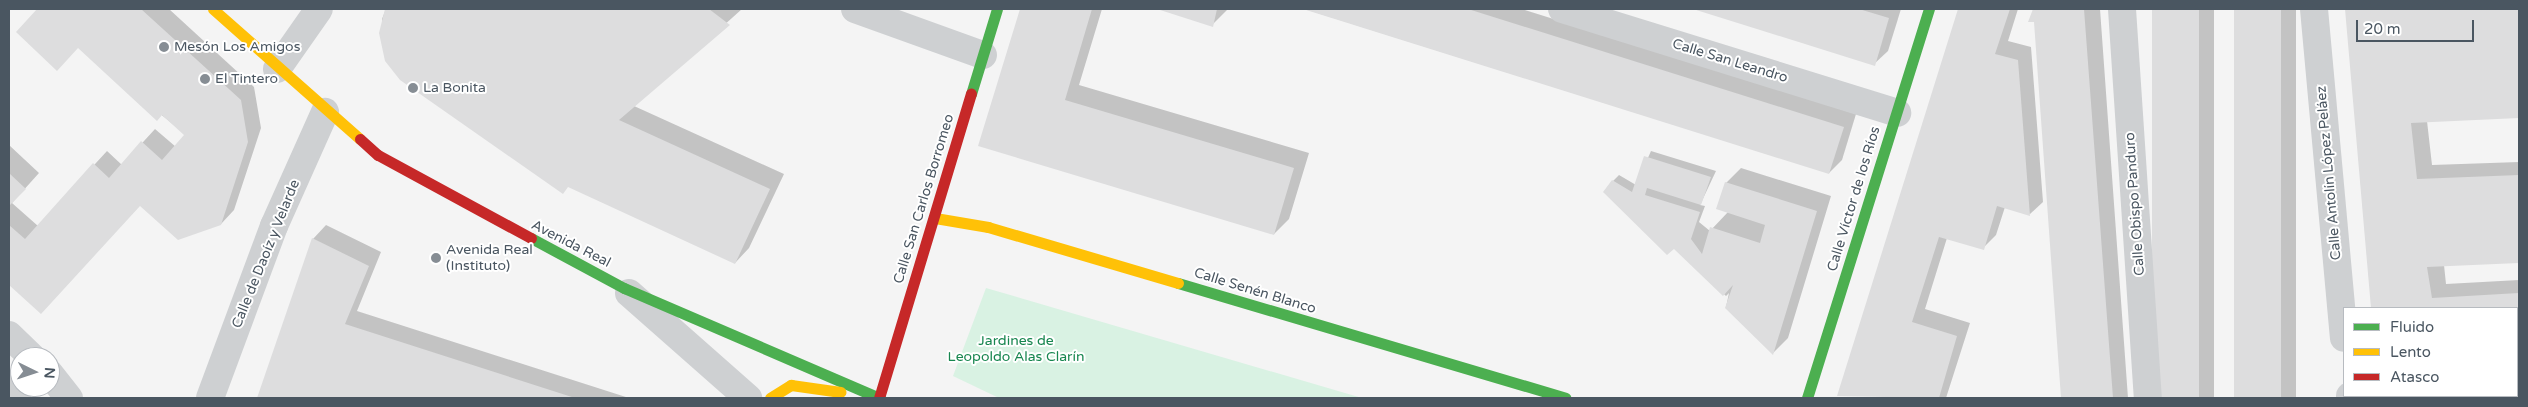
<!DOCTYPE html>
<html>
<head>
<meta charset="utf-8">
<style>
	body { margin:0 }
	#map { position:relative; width:2528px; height:407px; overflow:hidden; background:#f4f4f4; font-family:"Varela Round",sans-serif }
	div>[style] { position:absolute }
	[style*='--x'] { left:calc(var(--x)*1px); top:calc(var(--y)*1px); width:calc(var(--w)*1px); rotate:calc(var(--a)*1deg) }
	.green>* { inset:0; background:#d9f2e3 }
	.shadow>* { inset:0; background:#0003; transform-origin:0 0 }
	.building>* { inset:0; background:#ddddde; transform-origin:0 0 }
	.street>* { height:28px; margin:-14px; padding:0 14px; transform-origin:14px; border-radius:14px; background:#ced0d2 }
	.fast>* { height:11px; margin:-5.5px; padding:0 5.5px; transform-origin:5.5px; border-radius:5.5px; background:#4caf50 }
	.slow>* { height:11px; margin:-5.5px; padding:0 5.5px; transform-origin:5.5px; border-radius:5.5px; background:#ffc107 }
	.jam>* { height:11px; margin:-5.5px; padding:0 5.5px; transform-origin:5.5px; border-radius:5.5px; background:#c62828 }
	.dots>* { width:14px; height:14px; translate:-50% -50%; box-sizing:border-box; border:2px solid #fff; border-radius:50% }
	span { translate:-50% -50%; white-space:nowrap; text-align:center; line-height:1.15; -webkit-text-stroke:4px #fff; paint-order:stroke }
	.poi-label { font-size:14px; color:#4a5661 }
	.left { translate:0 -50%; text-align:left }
	.street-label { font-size:14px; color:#4a5661 }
	.park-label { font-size:14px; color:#17864f }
	.frame { position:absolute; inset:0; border:10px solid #4a5661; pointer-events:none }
	.legend { position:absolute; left:2343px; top:307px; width:175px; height:90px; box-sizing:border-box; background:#fff; border:1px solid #b7bbc0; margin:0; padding:6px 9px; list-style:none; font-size:15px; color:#4a5661 }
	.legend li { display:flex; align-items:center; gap:10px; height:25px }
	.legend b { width:25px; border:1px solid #b7bbc0 }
	.north { position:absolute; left:10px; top:347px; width:50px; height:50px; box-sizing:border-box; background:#fff; border:1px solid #b7bbc0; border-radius:50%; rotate:94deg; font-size:14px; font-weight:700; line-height:20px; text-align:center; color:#4a5661 }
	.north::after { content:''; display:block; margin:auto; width:18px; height:22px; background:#868d94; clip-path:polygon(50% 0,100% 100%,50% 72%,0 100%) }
	.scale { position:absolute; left:2356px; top:20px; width:118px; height:22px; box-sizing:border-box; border:2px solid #4a5661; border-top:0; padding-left:6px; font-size:15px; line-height:18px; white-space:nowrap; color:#4a5661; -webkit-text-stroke:4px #fff; paint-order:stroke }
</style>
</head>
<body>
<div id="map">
	<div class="green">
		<i style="clip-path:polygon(986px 288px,1362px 398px,999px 398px,953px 376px)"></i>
	</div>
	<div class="shadow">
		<i style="clip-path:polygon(39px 9px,169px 9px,254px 87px,261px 128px,234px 210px,221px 224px,140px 205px,41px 312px,9px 283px,9px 145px,39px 173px,12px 203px,38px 226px,107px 151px,122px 165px,155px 129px,176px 147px,186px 135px,79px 47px,17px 32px)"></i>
		<i style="clip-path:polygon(386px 9px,742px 9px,634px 106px,784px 174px,749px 248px,735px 263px,386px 60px,382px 19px)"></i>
		<i style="clip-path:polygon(1021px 9px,1102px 9px,1079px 85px,1309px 153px,1289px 219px,1274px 234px,980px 145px)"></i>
		<i style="clip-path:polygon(1159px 9px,1228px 9px,1212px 25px)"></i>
		<i style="clip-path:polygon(1305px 9px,1522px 9px,1856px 114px,1842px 160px,1829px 173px)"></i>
		<i style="clip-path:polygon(1696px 9px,1901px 9px,1888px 51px,1874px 64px)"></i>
		<i style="clip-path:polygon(1959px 9px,2018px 9px,2008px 41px,2031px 47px,2043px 202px,2030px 214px,2005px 207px,1996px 235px,1983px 248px,1947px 238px,1925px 309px,1970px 323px,1946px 398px,1839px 395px)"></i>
		<i style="clip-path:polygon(2034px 9px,2100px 9px,2128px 398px,2062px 398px,2035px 20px,2029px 21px)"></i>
		<i style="left:2153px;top:9px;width:61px;height:390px"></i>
		<i style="left:2235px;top:9px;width:61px;height:390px"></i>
		<i style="clip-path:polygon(2346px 9px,2519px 9px,2519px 116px,2427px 121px,2432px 165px,2519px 162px,2519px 262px,2444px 265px,2446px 284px,2519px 280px,2519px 398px,2380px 398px,2517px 396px,2517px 308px,2372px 308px)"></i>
		<i style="clip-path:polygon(1651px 151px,1716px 171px,1700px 205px,1705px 206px,1699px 222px,1710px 231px,1728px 212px,1726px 183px,1741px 168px,1831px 196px,1788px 338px,1773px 353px,1726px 307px,1729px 293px,1726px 296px,1674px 247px,1613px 181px,1619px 175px,1636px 185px)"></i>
		<i style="clip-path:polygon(326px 225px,381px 252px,357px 311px,629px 398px,258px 398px,313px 239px)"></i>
	</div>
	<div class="building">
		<i style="clip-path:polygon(37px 9px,141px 9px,241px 100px,248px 142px,221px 225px,178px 240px,140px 206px,41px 314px,9px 285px,9px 225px,25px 239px,93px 163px,109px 178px,141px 141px,162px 160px,184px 135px,162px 115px,157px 121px,78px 48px,57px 71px,16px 32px)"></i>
		<i style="clip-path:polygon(385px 9px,709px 9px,730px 25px,619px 120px,770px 189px,735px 264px,568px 187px,563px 194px,400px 80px,385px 61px,379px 33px)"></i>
		<i style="clip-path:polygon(1020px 9px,1092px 9px,1065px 100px,1294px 168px,1274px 235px,978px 146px)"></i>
		<i style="clip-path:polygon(1157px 9px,1217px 9px,1213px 27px)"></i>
		<i style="clip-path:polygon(1303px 9px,1468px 9px,1844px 127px,1829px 174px)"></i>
		<i style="clip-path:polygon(1693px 9px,1859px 9px,1889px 18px,1875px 66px)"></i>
		<i style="clip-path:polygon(1958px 9px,2010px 9px,1995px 54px,2018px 60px,2030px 216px,1997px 206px,1984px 250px,1939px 237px,1912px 322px,1957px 336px,1939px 398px,1837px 396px)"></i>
		<i style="clip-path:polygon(2033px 9px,2084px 9px,2113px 398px,2061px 398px,2034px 22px,2028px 22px)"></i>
		<i style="left:2152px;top:9px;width:47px;height:390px"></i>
		<i style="left:2234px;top:9px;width:47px;height:390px"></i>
		<i style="clip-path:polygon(2345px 9px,2519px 9px,2519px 118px,2411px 123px,2417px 179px,2519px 175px,2519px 263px,2427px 267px,2432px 298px,2519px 293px,2519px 398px,2379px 398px,2517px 396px,2517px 308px,2371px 308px)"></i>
		<i style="clip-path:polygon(1644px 156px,1711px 177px,1701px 205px,1647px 188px,1645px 195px,1700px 212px,1691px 239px,1702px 254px,1710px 227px,1760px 243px,1765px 225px,1716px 209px,1725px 182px,1817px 211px,1773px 355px,1725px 308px,1733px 285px,1723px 296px,1674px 249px,1667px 255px,1603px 192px,1612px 180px,1632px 192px)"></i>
		<i style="clip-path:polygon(9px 173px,26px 189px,9px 206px)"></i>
		<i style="clip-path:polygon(312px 238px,369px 266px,345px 324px,575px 398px,257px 398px)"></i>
	</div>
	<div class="street">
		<i style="--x:855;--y:9;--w:136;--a:19.8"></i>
		<i style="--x:1562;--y:9;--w:351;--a:17.2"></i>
		<i style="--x:2122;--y:9;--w:390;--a:86.2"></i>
		<i style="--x:2314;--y:9;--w:330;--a:84.8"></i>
		<i style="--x:277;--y:69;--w:73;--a:-55"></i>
		<i style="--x:629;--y:293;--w:159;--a:41.4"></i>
		<i style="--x:9;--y:335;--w:32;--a:44"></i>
		<i style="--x:50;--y:374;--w:31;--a:52"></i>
		<i style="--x:9;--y:389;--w:12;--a:48"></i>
		<i style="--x:2350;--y:396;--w:2;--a:90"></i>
		<i style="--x:210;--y:398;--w:184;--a:-69.6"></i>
		<i style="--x:274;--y:226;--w:125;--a:-65.9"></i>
	</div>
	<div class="fast">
		<i style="--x:971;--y:94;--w:89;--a:-73"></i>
		<i style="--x:531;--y:238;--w:106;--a:28.3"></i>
		<i style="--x:624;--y:288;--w:279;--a:23.3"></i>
		<i style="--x:1178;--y:283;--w:404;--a:16.5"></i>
		<i style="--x:1807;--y:398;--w:408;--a:-72.6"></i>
	</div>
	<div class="slow">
		<i style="--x:213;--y:9;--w:196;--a:41.5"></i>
		<i style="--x:935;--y:218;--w:54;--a:9.6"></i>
		<i style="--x:988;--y:227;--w:198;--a:16.4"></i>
		<i style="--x:770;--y:398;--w:25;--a:-32"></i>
		<i style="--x:791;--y:385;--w:50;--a:8"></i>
	</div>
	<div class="jam">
		<i style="--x:360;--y:139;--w:24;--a:42"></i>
		<i style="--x:378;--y:155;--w:174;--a:28.5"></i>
		<i style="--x:879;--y:398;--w:318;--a:-73.2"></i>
	</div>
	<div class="dots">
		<i style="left:164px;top:47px;background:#868d94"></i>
		<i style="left:205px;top:79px;background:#868d94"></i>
		<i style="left:413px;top:88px;background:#868d94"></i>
		<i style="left:436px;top:258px;background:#868d94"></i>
	</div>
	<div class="poi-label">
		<span class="left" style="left:174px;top:47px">Mesón Los Amigos</span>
		<span class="left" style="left:215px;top:79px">El Tintero</span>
		<span class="left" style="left:423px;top:88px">La Bonita</span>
		<span class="left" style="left:446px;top:258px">Avenida Real<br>(Instituto)</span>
	</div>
	<div class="street-label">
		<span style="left:1730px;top:61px;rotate:17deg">Calle San Leandro</span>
		<span style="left:2329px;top:173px;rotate:-95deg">Calle Antolín López Peláez</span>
		<span style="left:924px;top:199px;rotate:-73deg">Calle San Carlos Borromeo</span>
		<span style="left:1854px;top:199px;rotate:-73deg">Calle Víctor de los Ríos</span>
		<span style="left:2135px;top:204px;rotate:-94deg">Calle Obispo Panduro</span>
		<span style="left:571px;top:244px;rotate:27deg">Avenida Real</span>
		<span style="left:266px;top:254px;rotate:-68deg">Calle de Daoíz y Velarde</span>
		<span style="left:1255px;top:291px;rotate:17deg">Calle Senén Blanco</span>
	</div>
	<div class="park-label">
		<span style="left:1016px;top:349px">Jardines de<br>Leopoldo Alas Clarín</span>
	</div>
	<div class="frame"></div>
	<ul class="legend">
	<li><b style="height:6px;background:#4caf50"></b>Fluido</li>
	<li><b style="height:6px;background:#ffc107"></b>Lento</li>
	<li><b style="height:6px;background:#c62828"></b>Atasco</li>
	</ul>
	<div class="north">N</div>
	<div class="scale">20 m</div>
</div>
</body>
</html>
